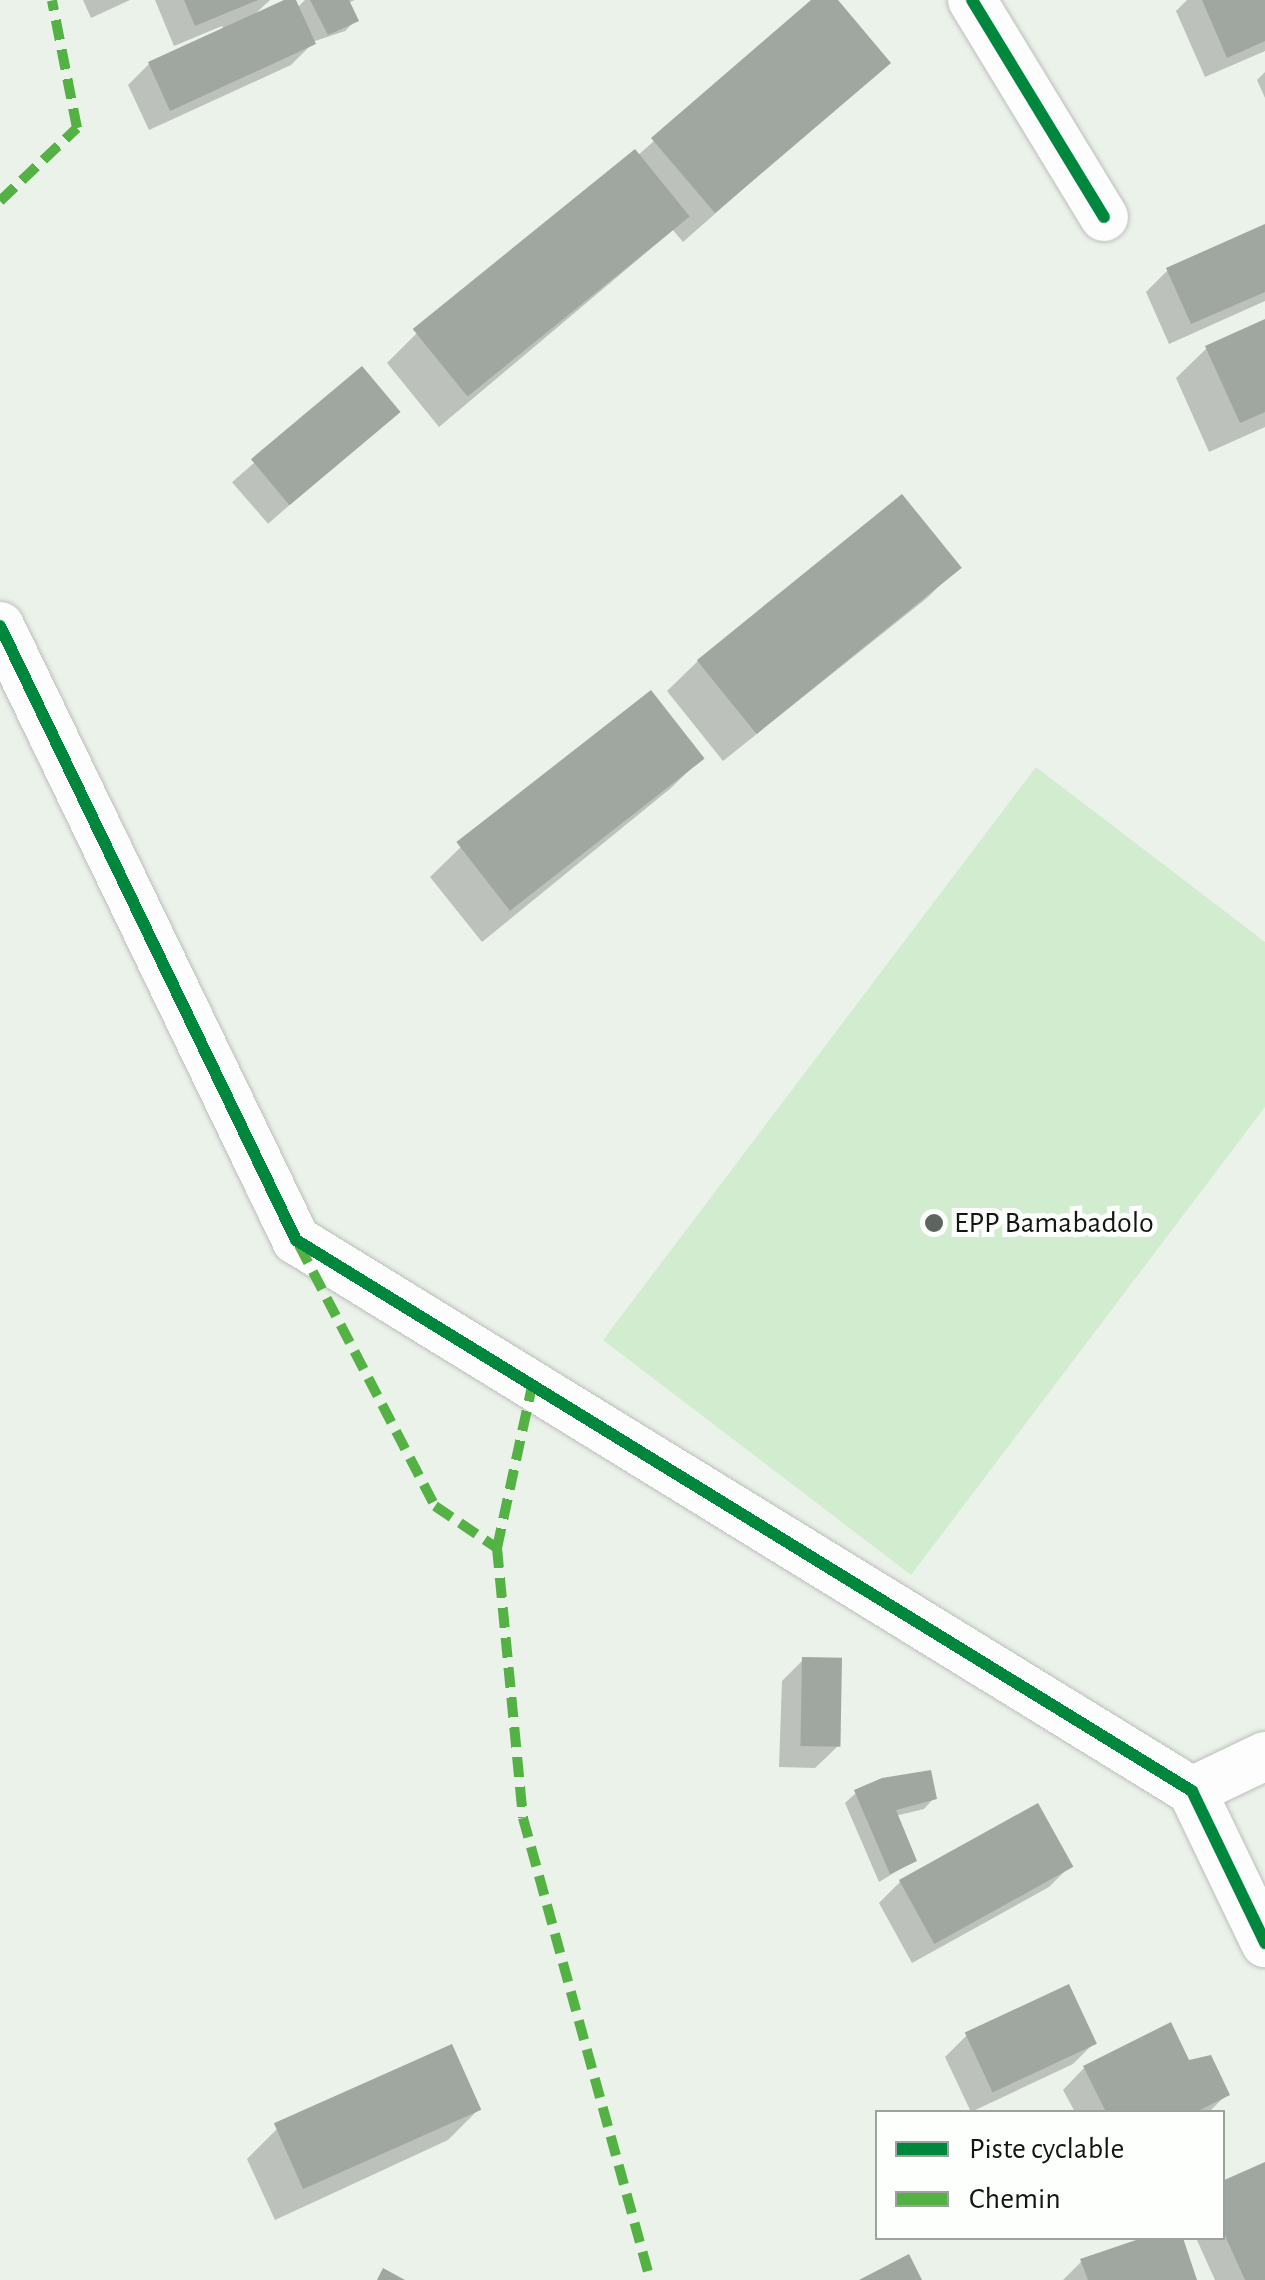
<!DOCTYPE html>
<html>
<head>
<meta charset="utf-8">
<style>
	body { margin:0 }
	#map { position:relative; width:1265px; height:2280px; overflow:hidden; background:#ebf2ea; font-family:"Alegreya Sans",sans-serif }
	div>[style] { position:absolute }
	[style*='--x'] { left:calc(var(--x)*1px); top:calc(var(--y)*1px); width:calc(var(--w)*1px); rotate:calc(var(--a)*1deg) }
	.green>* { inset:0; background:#d2ecd0 }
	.shadow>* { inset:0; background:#0003; transform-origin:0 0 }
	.building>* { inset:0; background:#a0a6a0; transform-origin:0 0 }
	.roads { filter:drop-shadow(0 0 2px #babfb9) drop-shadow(0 0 2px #babfb9) }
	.minor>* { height:48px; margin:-24px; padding:0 24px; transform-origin:24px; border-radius:24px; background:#fcfdfc }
	.quiet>* { height:10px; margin-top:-5px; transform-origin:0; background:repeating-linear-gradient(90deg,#54b144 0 20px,transparent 0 30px) }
	.cycleway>* { height:12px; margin:-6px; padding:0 6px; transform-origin:6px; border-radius:6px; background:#00873e }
	.dots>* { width:28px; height:28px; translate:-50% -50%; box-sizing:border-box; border:5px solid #fcfffc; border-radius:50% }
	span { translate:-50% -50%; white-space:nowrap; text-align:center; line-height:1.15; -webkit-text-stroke:10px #fcfffc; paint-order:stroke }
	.poi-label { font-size:30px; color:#121712 }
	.left { translate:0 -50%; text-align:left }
	.legend { position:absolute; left:875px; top:2110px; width:350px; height:130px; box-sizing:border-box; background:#fcfffc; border:2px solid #9ea29e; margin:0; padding:12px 18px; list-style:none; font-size:30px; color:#121712 }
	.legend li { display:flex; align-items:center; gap:20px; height:50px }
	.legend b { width:50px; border:2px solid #9ea29e }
</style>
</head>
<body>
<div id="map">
	<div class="green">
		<i style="clip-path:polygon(1036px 767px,1265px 942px,1265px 1107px,911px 1575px,603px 1340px)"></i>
	</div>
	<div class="shadow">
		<i style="clip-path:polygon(83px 0,130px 0,91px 18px)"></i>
		<i style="clip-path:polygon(155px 0,270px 0,254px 15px,289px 0,297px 8px,305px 0,355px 0,348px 3px,356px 20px,345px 31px,315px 41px,291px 65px,149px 130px,128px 85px,149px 64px,224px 30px,222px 26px,174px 46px)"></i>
		<i style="clip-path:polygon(815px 0,835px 0,887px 62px,683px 242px,673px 230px,439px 427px,387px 363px,417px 333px,637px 156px)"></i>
		<i style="clip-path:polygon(1187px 0,1265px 0,1265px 51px,1205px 77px,1176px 11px)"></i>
		<i style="clip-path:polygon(1265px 72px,1265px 98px,1257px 80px)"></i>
		<i style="clip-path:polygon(1265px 227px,1265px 301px,1169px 344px,1146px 292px,1168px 270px)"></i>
		<i style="clip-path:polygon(1265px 322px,1265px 427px,1209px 452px,1176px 378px,1207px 348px)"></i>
		<i style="left:361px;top:370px;width:55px;height:171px;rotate:49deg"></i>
		<i style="clip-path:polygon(957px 568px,927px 598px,723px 761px,667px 691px,698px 661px)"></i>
		<i style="clip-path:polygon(702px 758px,671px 788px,482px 942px,430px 877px,461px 847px)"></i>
		<i style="clip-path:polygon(803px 1660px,837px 1747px,815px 1768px,779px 1767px,782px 1681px)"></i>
		<i style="clip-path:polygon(856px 1793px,934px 1798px,924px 1809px,895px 1816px,914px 1861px,879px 1882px,845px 1803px)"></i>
		<i style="clip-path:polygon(1070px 1866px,1049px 1887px,912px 1963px,879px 1903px,900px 1882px)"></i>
		<i style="clip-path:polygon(966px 2036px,1094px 2043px,1073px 2064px,971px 2112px,945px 2057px)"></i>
		<i style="clip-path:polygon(1188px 2063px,1227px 2094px,1209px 2112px,1075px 2112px,1063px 2090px,1084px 2068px)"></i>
		<i style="clip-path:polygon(479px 2109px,448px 2140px,275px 2220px,247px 2159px,277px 2129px)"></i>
		<i style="clip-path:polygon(1265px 2165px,1265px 2280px,1215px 2280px,1196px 2238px,1222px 2238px,1222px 2183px)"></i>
		<i style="clip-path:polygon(1150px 2238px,1180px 2238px,1194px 2280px,1063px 2280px,1082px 2261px)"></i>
	</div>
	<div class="building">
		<i style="clip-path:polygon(184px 0,258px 0,195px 26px)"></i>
		<i style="clip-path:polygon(284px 0,296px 0,316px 44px,170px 111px,148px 62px)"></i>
		<i style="clip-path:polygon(310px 0,349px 0,359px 21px,328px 35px)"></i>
		<i style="clip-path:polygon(811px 0,838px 0,891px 63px,715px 213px,651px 138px)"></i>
		<i style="clip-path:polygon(1202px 0,1265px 0,1265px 41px,1227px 58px)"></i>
		<i style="left:635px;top:149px;width:87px;height:286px;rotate:51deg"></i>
		<i style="clip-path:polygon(1265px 224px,1265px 292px,1191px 324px,1166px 268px)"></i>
		<i style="clip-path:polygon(1265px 319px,1265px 412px,1240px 423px,1205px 346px)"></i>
		<i style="left:362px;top:366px;width:60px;height:145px;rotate:50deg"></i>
		<i style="left:902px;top:494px;width:95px;height:264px;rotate:51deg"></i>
		<i style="left:651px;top:690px;width:87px;height:247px;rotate:52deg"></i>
		<i style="left:802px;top:1657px;width:40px;height:89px;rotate:1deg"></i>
		<i style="clip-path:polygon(931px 1770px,937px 1799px,896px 1810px,917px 1861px,890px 1874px,854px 1790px,882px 1778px)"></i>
		<i style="left:1038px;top:1803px;width:73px;height:159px;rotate:61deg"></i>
		<i style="left:1069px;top:1984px;width:66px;height:115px;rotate:65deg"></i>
		<i style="clip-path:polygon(1171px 2022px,1189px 2060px,1211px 2055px,1230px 2095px,1196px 2112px,1106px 2112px,1083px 2066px)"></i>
		<i style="left:452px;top:2044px;width:72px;height:195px;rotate:66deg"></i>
		<i style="clip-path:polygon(1265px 2162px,1265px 2280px,1245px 2280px,1222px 2229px,1222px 2181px)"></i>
		<i style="clip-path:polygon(1142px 2238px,1183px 2238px,1197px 2280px,1088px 2280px,1080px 2259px)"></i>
		<i style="clip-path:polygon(909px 2254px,922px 2280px,859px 2280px)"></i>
		<i style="clip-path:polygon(383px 2268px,405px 2280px,377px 2280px)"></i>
	</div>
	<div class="roads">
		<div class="minor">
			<i style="--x:972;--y:0;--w:254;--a:58.7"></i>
			<i style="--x:0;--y:626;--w:682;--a:64.26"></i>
			<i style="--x:296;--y:1240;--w:1052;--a:31.59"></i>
			<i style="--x:1192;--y:1791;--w:169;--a:64.3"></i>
			<i style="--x:1192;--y:1791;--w:81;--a:-25.6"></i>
		</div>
	</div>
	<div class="quiet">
		<i style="--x:0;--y:201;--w:106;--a:-43.5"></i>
		<i style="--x:77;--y:128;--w:130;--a:-101.1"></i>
		<i style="--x:299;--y:1245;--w:294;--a:62.5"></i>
		<i style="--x:435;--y:1506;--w:75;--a:34.1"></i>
		<i style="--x:497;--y:1548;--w:271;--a:84.5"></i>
		<i style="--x:523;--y:1818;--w:479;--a:74.6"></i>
		<i style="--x:497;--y:1548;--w:166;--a:-77.8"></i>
	</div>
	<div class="cycleway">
		<i style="--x:972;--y:0;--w:254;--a:58.7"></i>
		<i style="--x:0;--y:626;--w:682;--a:64.26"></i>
		<i style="--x:296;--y:1240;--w:1052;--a:31.59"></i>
		<i style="--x:1192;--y:1791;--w:169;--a:64.3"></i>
	</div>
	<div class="dots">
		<i style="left:934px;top:1223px;background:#5e645e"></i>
	</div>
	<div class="poi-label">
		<span class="left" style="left:954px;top:1223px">EPP Bamabadolo</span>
	</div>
	<ul class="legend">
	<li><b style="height:12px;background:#00873e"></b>Piste cyclable</li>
	<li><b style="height:12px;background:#54b144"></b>Chemin</li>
	</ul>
</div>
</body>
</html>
